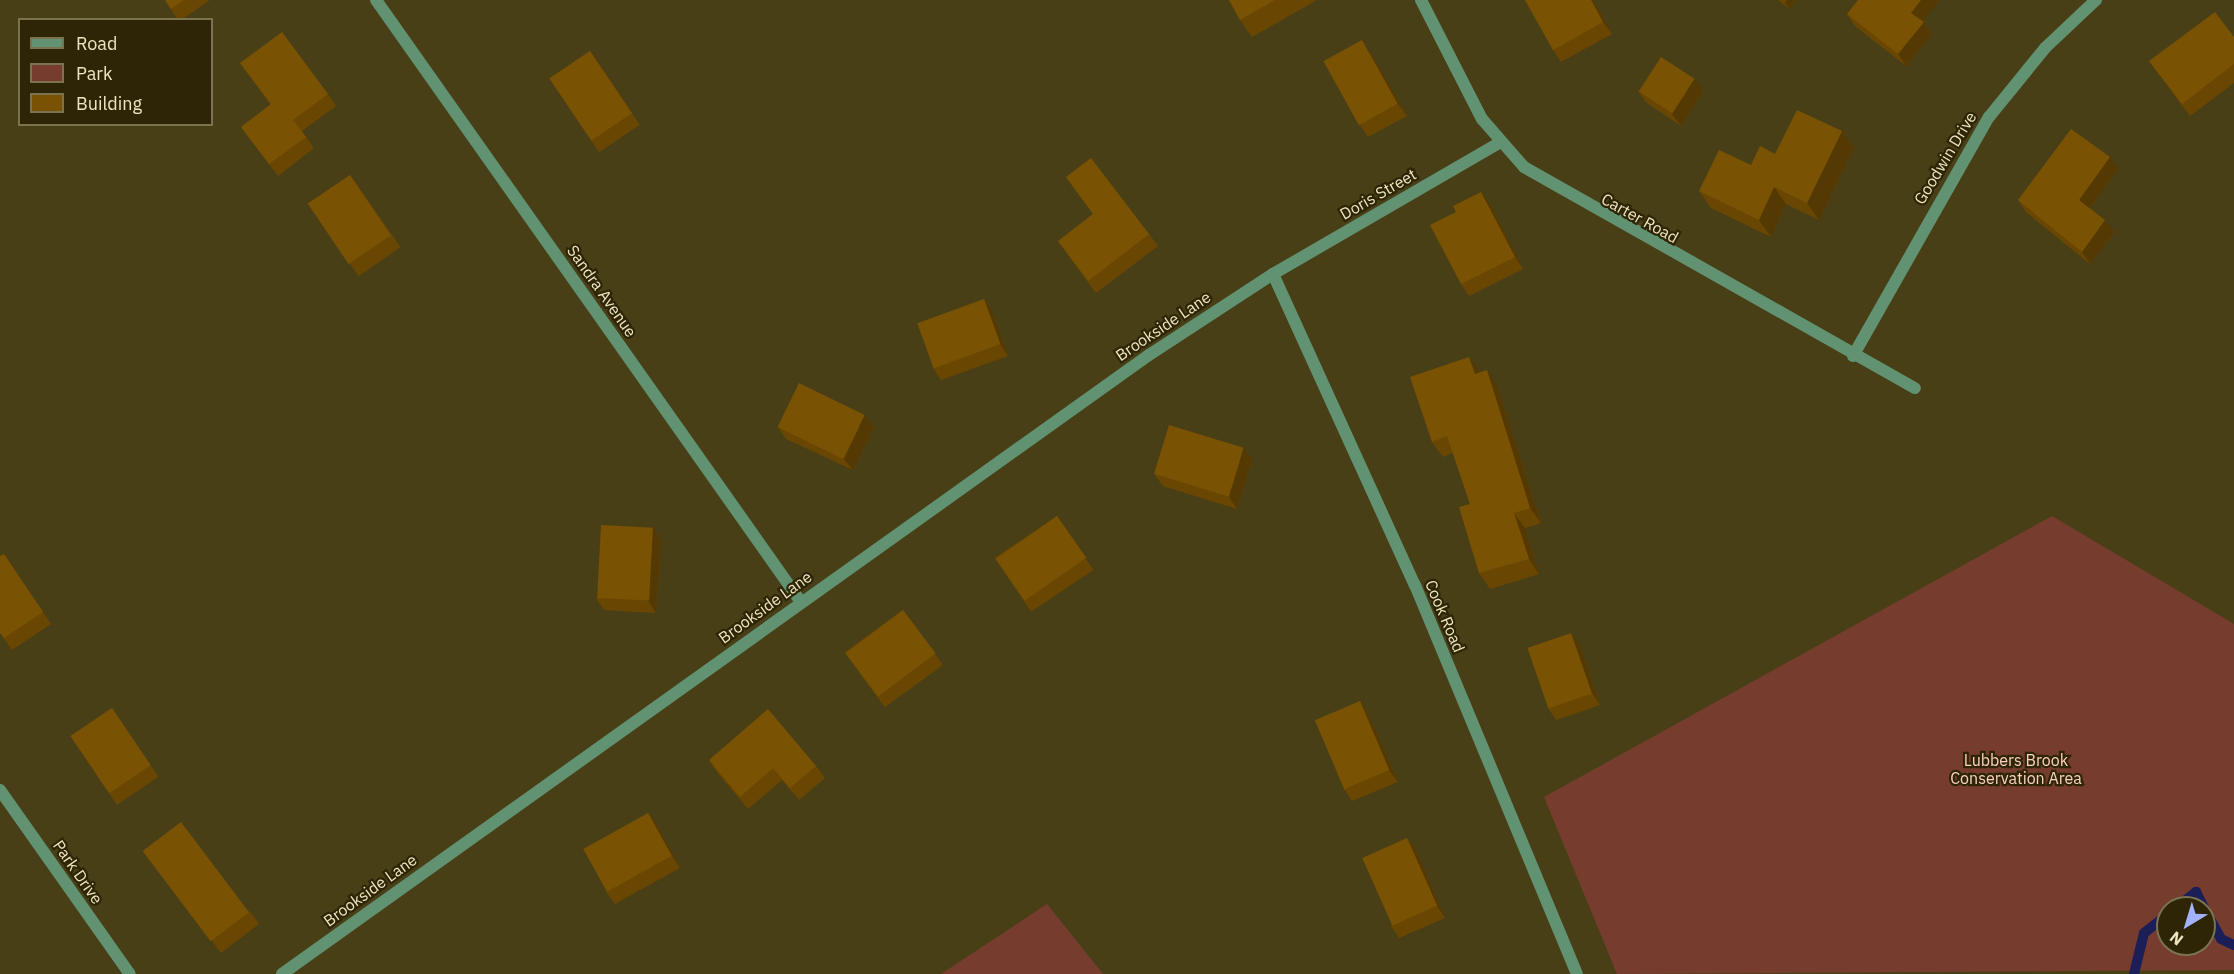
<!DOCTYPE html>
<html>
<head>
<meta charset="utf-8">
<style>
	body { margin:0 }
	#map { position:relative; width:2234px; height:974px; overflow:hidden; background:#493f17; font-family:"IBM Plex Sans",sans-serif }
	div>[style] { position:absolute }
	[style*='--x'] { left:calc(var(--x)*1px); top:calc(var(--y)*1px); width:calc(var(--w)*1px); rotate:calc(var(--a)*1deg) }
	.green>* { inset:0; background:#763d2e }
	.stream>* { height:10px; margin:-5px; padding:0 5px; transform-origin:5px; border-radius:5px; background:#1b1e57 }
	.minor>* { height:12px; margin:-6px; padding:0 6px; transform-origin:6px; border-radius:6px; background:#619272 }
	.wall>* { inset:0; background:#694703; transform-origin:0 0 }
	.shaded-wall>* { inset:0; background:#553902 }
	.building>* { inset:0; background:#7a5203; transform-origin:0 0 }
	span { translate:-50% -50%; white-space:nowrap; text-align:center; line-height:1.15; -webkit-text-stroke:4.5px #2d2505; paint-order:stroke }
	.street-label { font-size:16px; color:#efe6c1 }
	.park-label { font-size:16px; color:#fbcfc3 }
	.legend { position:absolute; left:18px; top:18px; width:195px; height:108px; box-sizing:border-box; background:#2d2505; border:2px solid #7b7250; margin:0; padding:8px 10px; list-style:none; font-size:18px; color:#efe6c1 }
	.legend li { display:flex; align-items:center; gap:12px; height:30px }
	.legend b { width:30px; border:2px solid #7b7250 }
	.north { position:absolute; left:2156px; top:896px; width:60px; height:60px; box-sizing:border-box; background:#2d2505; border:2px solid #7b7250; border-radius:50%; rotate:218deg; font-size:16px; font-weight:700; line-height:24px; text-align:center; color:#efe6c1 }
	.north::after { content:''; display:block; margin:auto; width:21px; height:27px; background:#a4b2fc; clip-path:polygon(50% 0,100% 100%,50% 72%,0 100%) }
</style>
</head>
<body>
<div id="map">
	<div class="green">
		<i style="clip-path:polygon(evenodd,2052px 516px,2234px 624px,2234px 970px,1617px 974px,1544px 797px,2052px 516px,2168px 908px,2204px 908px,2204px 944px,2168px 944px,2168px 908px)"></i>
		<i style="clip-path:polygon(1047px 904px,1103px 974px,941px 974px)"></i>
	</div>
	<div class="stream">
		<i style="--x:2176;--y:908;--w:26;--a:-39"></i>
		<i style="--x:2196;--y:892;--w:18;--a:63"></i>
		<i style="--x:2204;--y:908;--w:35;--a:61"></i>
		<i style="--x:2221;--y:939;--w:14;--a:25"></i>
		<i style="--x:2134;--y:974;--w:42;--a:-76.3"></i>
		<i style="--x:2144;--y:933;--w:31;--a:-38"></i>
	</div>
	<div class="minor">
		<i style="--x:376;--y:0;--w:737;--a:54.78"></i>
		<i style="--x:1421;--y:0;--w:134;--a:62.9"></i>
		<i style="--x:1482;--y:119;--w:64;--a:48.8"></i>
		<i style="--x:1524;--y:167;--w:449;--a:29.5"></i>
		<i style="--x:1273;--y:274;--w:342;--a:65.5"></i>
		<i style="--x:1415;--y:585;--w:421;--a:67.4"></i>
		<i style="--x:1853;--y:356;--w:275;--a:-60.4"></i>
		<i style="--x:1989;--y:117;--w:89;--a:-50.9"></i>
		<i style="--x:2045;--y:48;--w:70;--a:-43.3"></i>
		<i style="--x:0;--y:790;--w:225;--a:54.8"></i>
		<i style="--x:282;--y:974;--w:1065;--a:-35.53"></i>
		<i style="--x:1149;--y:355;--w:148;--a:-33.2"></i>
		<i style="--x:1273;--y:274;--w:261;--a:-30.1"></i>
	</div>
	<div class="wall">
		<i style="clip-path:polygon(165px 0,210px 0,181px 20px,178px 20px)"></i>
		<i style="clip-path:polygon(1229px 0,1317px 0,1252px 37px,1240px 20px)"></i>
		<i style="clip-path:polygon(1525px 0,1593px 0,1612px 34px,1561px 62px,1553px 50px)"></i>
		<i style="clip-path:polygon(1778px 0,1796px 0,1790px 9px)"></i>
		<i style="clip-path:polygon(1847px 14px,1922px 21px,1932px 34px,1906px 66px,1855px 26px)"></i>
		<i style="clip-path:polygon(2234px 37px,2234px 83px,2190px 116px,2149px 61px)"></i>
		<i style="left:590px;top:51px;width:89px;height:49px;rotate:56deg"></i>
		<i style="clip-path:polygon(1370px 52px,1407px 116px,1368px 137px,1360px 125px)"></i>
		<i style="clip-path:polygon(240px 63px,328px 94px,336px 106px,302px 131px,314px 148px,278px 176px,241px 127px,271px 105px)"></i>
		<i style="clip-path:polygon(1638px 91px,1703px 91px,1681px 126px,1647px 103px)"></i>
		<i style="clip-path:polygon(1842px 131px,1854px 148px,1819px 220px,1786px 204px,1771px 237px,1711px 208px,1699px 191px,1751px 165px,1775px 154px)"></i>
		<i style="clip-path:polygon(2110px 157px,2118px 169px,2090px 208px,2114px 232px,2090px 264px,2026px 212px,2018px 200px)"></i>
		<i style="left:350px;top:175px;width:88px;height:51px;rotate:55deg"></i>
		<i style="clip-path:polygon(1066px 177px,1149px 234px,1158px 246px,1096px 293px,1058px 241px,1093px 214px)"></i>
		<i style="clip-path:polygon(1489px 203px,1523px 269px,1469px 296px,1461px 284px)"></i>
		<i style="clip-path:polygon(992px 311px,1008px 356px,941px 380px,933px 368px)"></i>
		<i style="clip-path:polygon(1480px 372px,1497px 385px,1541px 523px,1525px 528px,1539px 574px,1490px 589px,1479px 573px,1470px 504px,1453px 453px,1443px 457px,1432px 442px)"></i>
		<i style="clip-path:polygon(778px 427px,874px 427px,853px 470px,786px 439px)"></i>
		<i style="clip-path:polygon(1252px 460px,1237px 509px,1163px 486px,1154px 474px)"></i>
		<i style="left:1057px;top:516px;width:65px;height:75px;rotate:56deg"></i>
		<i style="clip-path:polygon(661px 540px,656px 613px,604px 610px,596px 598px)"></i>
		<i style="clip-path:polygon(4px 554px,51px 624px,12px 650px,0 633px)"></i>
		<i style="left:903px;top:610px;width:68px;height:72px;rotate:54deg"></i>
		<i style="clip-path:polygon(1580px 645px,1600px 705px,1556px 720px,1548px 708px)"></i>
		<i style="clip-path:polygon(1360px 701px,1368px 713px,1398px 782px,1352px 801px,1344px 789px)"></i>
		<i style="left:112px;top:708px;width:83px;height:50px;rotate:56deg"></i>
		<i style="clip-path:polygon(709px 760px,816px 766px,825px 778px,799px 800px,782px 780px,748px 809px,717px 772px)"></i>
		<i style="clip-path:polygon(648px 813px,657px 825px,680px 868px,615px 904px,606px 892px)"></i>
		<i style="clip-path:polygon(1407px 838px,1416px 850px,1445px 918px,1399px 938px,1391px 926px)"></i>
		<i style="clip-path:polygon(143px 851px,250px 912px,259px 924px,221px 953px)"></i>
	</div>
	<div class="shaded-wall">
		<i style="clip-path:polygon(1591px 0,1593px 0,1612px 34px,1603px 22px)"></i>
		<i style="clip-path:polygon(1787px 0,1796px 0,1790px 9px,1785px 3px)"></i>
		<i style="clip-path:polygon(1921px 0,1939px 0,1920px 25px,1911px 13px)"></i>
		<i style="clip-path:polygon(1924px 22px,1932px 34px,1906px 66px,1898px 54px)"></i>
		<i style="clip-path:polygon(1362px 40px,1370px 52px,1407px 116px,1398px 104px)"></i>
		<i style="clip-path:polygon(1695px 79px,1703px 91px,1681px 126px,1672px 114px)"></i>
		<i style="clip-path:polygon(1842px 131px,1854px 148px,1819px 220px,1807px 203px)"></i>
		<i style="clip-path:polygon(2110px 157px,2118px 169px,2087px 212px,2079px 200px)"></i>
		<i style="clip-path:polygon(1774px 187px,1786px 204px,1771px 237px,1759px 220px)"></i>
		<i style="clip-path:polygon(1481px 192px,1489px 203px,1523px 269px,1515px 257px)"></i>
		<i style="clip-path:polygon(2105px 220px,2114px 232px,2090px 264px,2082px 252px)"></i>
		<i style="clip-path:polygon(984px 299px,992px 311px,1008px 356px,1000px 344px)"></i>
		<i style="clip-path:polygon(1469px 357px,1480px 372px,1475px 374px)"></i>
		<i style="clip-path:polygon(1487px 370px,1497px 385px,1541px 523px,1530px 508px)"></i>
		<i style="clip-path:polygon(865px 415px,874px 427px,853px 470px,844px 459px)"></i>
		<i style="clip-path:polygon(1244px 448px,1252px 460px,1237px 509px,1229px 497px)"></i>
		<i style="clip-path:polygon(1514px 513px,1525px 528px,1539px 574px,1529px 559px)"></i>
		<i style="clip-path:polygon(653px 528px,661px 540px,656px 613px,648px 601px)"></i>
		<i style="clip-path:polygon(1571px 633px,1580px 645px,1600px 705px,1592px 693px)"></i>
		<i style="clip-path:polygon(1360px 701px,1368px 713px,1398px 782px,1389px 770px)"></i>
		<i style="clip-path:polygon(648px 813px,657px 825px,680px 868px,672px 856px)"></i>
		<i style="clip-path:polygon(1407px 838px,1416px 850px,1445px 918px,1437px 906px)"></i>
	</div>
	<div class="building">
		<i style="clip-path:polygon(165px 0,184px 0,171px 9px)"></i>
		<i style="clip-path:polygon(1229px 0,1275px 0,1240px 20px)"></i>
		<i style="clip-path:polygon(1525px 0,1591px 0,1603px 22px,1553px 50px)"></i>
		<i style="clip-path:polygon(1858px 0,1921px 0,1911px 13px,1924px 22px,1898px 54px,1847px 14px)"></i>
		<i style="clip-path:polygon(2215px 12px,2234px 37px,2234px 64px,2182px 104px,2149px 61px)"></i>
		<i style="clip-path:polygon(282px 32px,328px 94px,293px 120px,306px 137px,269px 164px,241px 127px,271px 104px,240px 63px)"></i>
		<i style="left:1362px;top:40px;width:73px;height:44px;rotate:61deg"></i>
		<i style="left:590px;top:51px;width:75px;height:49px;rotate:56deg"></i>
		<i style="left:1661px;top:57px;width:40px;height:41px;rotate:33deg"></i>
		<i style="clip-path:polygon(1797px 110px,1842px 131px,1807px 203px,1774px 187px,1759px 220px,1699px 191px,1719px 150px,1751px 165px,1760px 146px,1775px 154px)"></i>
		<i style="clip-path:polygon(2071px 129px,2110px 157px,2079px 200px,2105px 220px,2082px 252px,2018px 200px)"></i>
		<i style="clip-path:polygon(1091px 158px,1149px 234px,1088px 281px,1058px 241px,1093px 214px,1066px 177px)"></i>
		<i style="left:350px;top:175px;width:73px;height:51px;rotate:56deg"></i>
		<i style="clip-path:polygon(1481px 192px,1515px 257px,1461px 284px,1430px 225px,1456px 212px,1453px 206px)"></i>
		<i style="left:984px;top:299px;width:48px;height:71px;rotate:70deg"></i>
		<i style="clip-path:polygon(1469px 357px,1475px 374px,1487px 370px,1530px 508px,1514px 513px,1529px 559px,1479px 573px,1459px 507px,1470px 504px,1447px 436px,1432px 442px,1410px 377px)"></i>
		<i style="left:799px;top:383px;width:73px;height:49px;rotate:26deg"></i>
		<i style="left:1169px;top:425px;width:78px;height:51px;rotate:17deg"></i>
		<i style="left:1057px;top:516px;width:51px;height:75px;rotate:55deg"></i>
		<i style="left:601px;top:525px;width:52px;height:73px;rotate:3deg"></i>
		<i style="clip-path:polygon(4px 554px,43px 612px,4px 638px,0 633px,0 556px)"></i>
		<i style="left:903px;top:610px;width:54px;height:72px;rotate:53deg"></i>
		<i style="left:1571px;top:633px;width:64px;height:46px;rotate:71deg"></i>
		<i style="left:1360px;top:701px;width:75px;height:49px;rotate:67deg"></i>
		<i style="left:112px;top:708px;width:69px;height:50px;rotate:56deg"></i>
		<i style="clip-path:polygon(768px 709px,816px 766px,790px 788px,773px 768px,740px 797px,709px 760px)"></i>
		<i style="left:648px;top:813px;width:49px;height:74px;rotate:61deg"></i>
		<i style="left:181px;top:822px;width:113px;height:48px;rotate:53deg"></i>
		<i style="left:1407px;top:838px;width:74px;height:49px;rotate:66deg"></i>
	</div>
	<div class="street-label">
		<span style="left:1945px;top:158px;rotate:-59deg">Goodwin Drive</span>
		<span style="left:1378px;top:194px;rotate:-30deg">Doris Street</span>
		<span style="left:1640px;top:218px;rotate:29deg">Carter Road</span>
		<span style="left:602px;top:291px;rotate:55deg">Sandra Avenue</span>
		<span style="left:1163px;top:326px;rotate:-34deg">Brookside Lane</span>
		<span style="left:765px;top:607px;rotate:-36deg">Brookside Lane</span>
		<span style="left:1445px;top:616px;rotate:67deg">Cook Road</span>
		<span style="left:78px;top:872px;rotate:55deg">Park Drive</span>
		<span style="left:370px;top:890px;rotate:-36deg">Brookside Lane</span>
	</div>
	<div class="park-label">
		<span style="left:2016px;top:769px">Lubbers Brook<br>Conservation Area</span>
	</div>
	<ul class="legend">
	<li><b style="height:8px;background:#619272"></b>Road</li>
	<li><b style="height:16px;background:#763d2e"></b>Park</li>
	<li><b style="height:16px;background:#7a5203"></b>Building</li>
	</ul>
	<div class="north">N</div>
</div>
</body>
</html>
